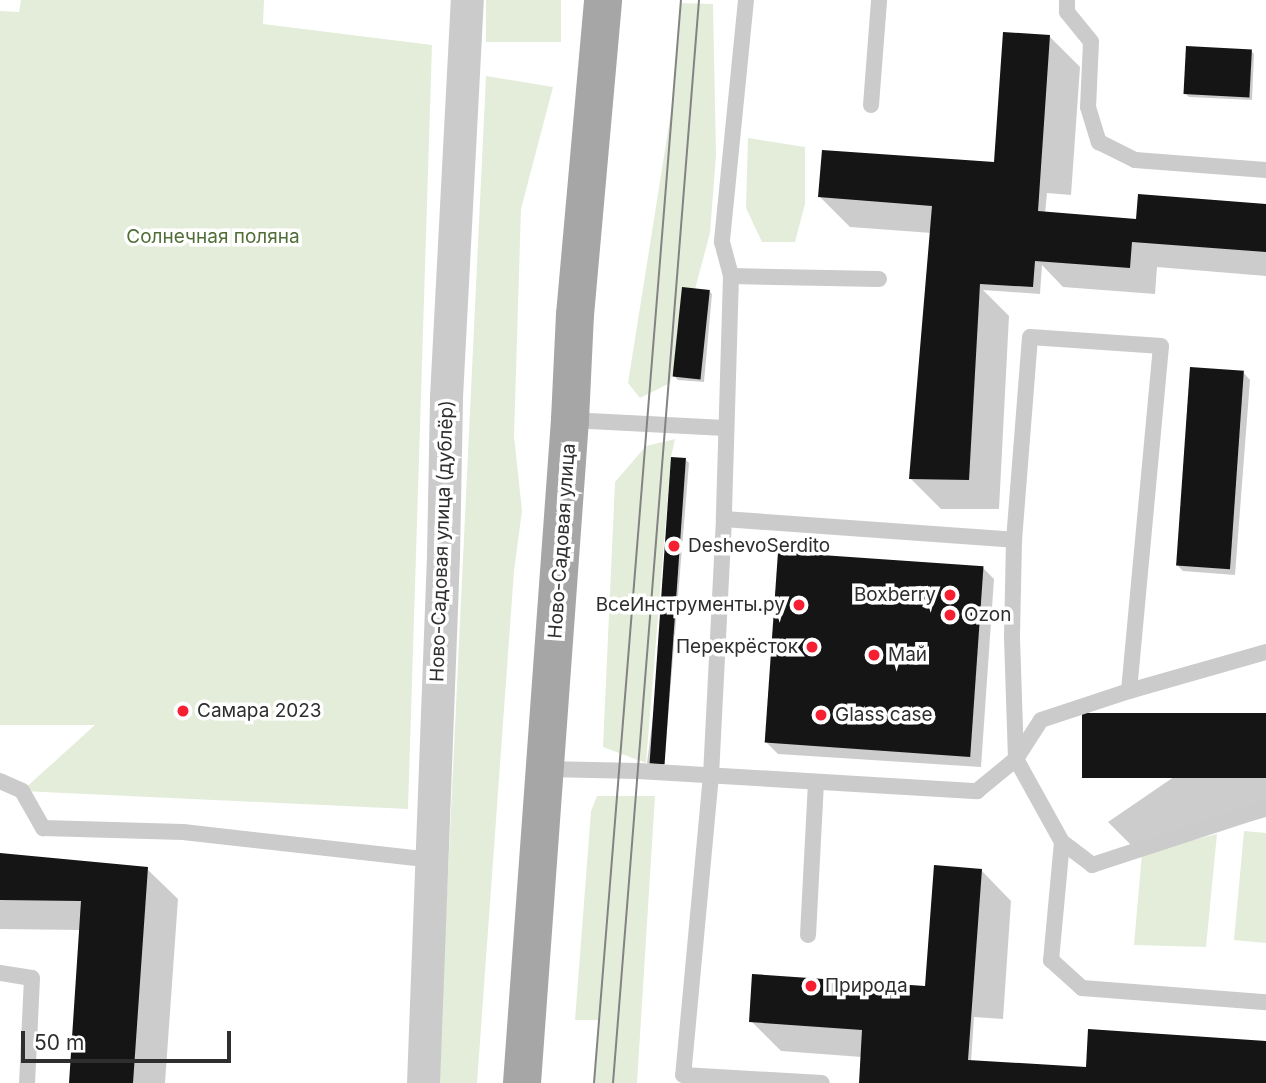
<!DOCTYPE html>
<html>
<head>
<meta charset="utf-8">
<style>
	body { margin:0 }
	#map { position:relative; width:1266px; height:1083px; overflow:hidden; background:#fff; font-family:Inter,sans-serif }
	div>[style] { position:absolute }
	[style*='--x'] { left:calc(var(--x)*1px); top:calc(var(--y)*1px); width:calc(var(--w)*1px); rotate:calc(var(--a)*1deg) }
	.green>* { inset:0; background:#e4edda; transform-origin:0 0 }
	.shadow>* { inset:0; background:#0003 }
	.building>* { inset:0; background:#151515; transform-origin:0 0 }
	.lane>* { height:16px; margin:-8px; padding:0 8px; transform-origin:8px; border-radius:8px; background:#cbcbcb }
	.street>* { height:33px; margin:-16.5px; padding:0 16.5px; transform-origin:16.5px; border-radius:16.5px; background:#cbcbcb }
	.primary>* { height:38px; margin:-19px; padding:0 19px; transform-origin:19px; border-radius:19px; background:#a6a6a6 }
	.tram>* { height:2px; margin:-1px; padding:0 1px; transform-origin:1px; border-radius:1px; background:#838383 }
	.dots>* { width:19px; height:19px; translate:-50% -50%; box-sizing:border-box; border:4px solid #fff; border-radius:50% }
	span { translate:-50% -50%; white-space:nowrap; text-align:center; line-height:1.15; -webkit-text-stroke:7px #fff; paint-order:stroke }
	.park-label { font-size:19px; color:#516e37 }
	.street-label { font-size:19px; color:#2e2e2e }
	.poi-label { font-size:19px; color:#2e2e2e }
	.left { translate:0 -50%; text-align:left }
	.right { translate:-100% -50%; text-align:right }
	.scale { position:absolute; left:21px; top:1031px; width:210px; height:32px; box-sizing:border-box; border:4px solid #2e2e2e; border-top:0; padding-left:9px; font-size:21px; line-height:24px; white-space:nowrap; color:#2e2e2e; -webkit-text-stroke:5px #fff; paint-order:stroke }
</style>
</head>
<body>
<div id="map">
	<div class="green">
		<i style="clip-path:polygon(21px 0,264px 0,263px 24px,432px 45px,408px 809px,22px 791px,95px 725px,0 725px,0 11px,19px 12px)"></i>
		<i style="left:486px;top:0;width:75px;height:42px"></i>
		<i style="clip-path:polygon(681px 3px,713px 4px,716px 155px,710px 233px,670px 383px,640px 398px,628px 383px,674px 93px)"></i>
		<i style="clip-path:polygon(486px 76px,553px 87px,521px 209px,514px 436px,522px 511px,514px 571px,477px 1083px,438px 1083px)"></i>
		<i style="clip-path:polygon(748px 138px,805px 147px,805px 204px,795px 242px,762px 242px,746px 208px)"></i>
		<i style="clip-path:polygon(675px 439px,671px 457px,646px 763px,603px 747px,615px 482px,646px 446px)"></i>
		<i style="clip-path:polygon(597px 796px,655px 796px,637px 1083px,594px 1083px,599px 1020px,575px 1020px,591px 811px)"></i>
		<i style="clip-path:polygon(1244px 831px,1266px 833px,1266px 943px,1234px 940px)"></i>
		<i style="clip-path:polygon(1217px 834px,1206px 947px,1134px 945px,1142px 853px)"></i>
	</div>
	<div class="shadow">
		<i style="clip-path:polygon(1050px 37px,1080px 67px,1071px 195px,1047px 193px,1045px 214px,1138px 221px,1266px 205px,1266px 276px,1157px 267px,1155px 294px,1063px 287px,1042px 265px,1040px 294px,983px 290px,1009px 316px,999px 509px,941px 509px,911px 479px,932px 233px,850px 227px,820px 197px,998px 164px)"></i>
		<i style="clip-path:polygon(1251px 51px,1254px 54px,1252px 100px,1189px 97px,1186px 94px)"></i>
		<i style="clip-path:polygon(709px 291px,712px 294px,704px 382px,678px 380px,675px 377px)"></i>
		<i style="clip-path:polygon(1243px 372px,1250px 380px,1235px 575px,1183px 571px,1176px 564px)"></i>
		<i style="clip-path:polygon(686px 460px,689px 463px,664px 767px,650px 766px,647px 763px)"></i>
		<i style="clip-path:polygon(983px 568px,994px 579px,981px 767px,778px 754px,767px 743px)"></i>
		<i style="clip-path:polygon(1266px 714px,1266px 817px,1138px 852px,1108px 822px)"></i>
		<i style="clip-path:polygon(0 855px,147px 869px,178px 899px,165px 1083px,71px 1083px,81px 930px,0 929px)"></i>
		<i style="clip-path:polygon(981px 870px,1011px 901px,1003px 1019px,974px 1017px,971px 1062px,1088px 1069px,1266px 1042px,1266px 1083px,861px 1083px,862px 1057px,781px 1051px,751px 1021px,930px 988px)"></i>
	</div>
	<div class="building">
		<i style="clip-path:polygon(1003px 32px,1050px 35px,1038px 211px,1136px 219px,1138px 194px,1266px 204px,1266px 252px,1132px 242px,1130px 268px,1035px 261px,1033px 287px,980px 284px,969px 480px,909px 479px,932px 206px,818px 197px,822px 150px,994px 162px)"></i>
		<i style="left:1186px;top:46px;width:66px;height:48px;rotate:3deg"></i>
		<i style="left:682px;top:287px;width:28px;height:90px;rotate:6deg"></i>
		<i style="left:1190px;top:367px;width:54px;height:199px;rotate:4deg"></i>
		<i style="left:671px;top:457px;width:15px;height:307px;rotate:4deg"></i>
		<i style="left:778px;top:552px;width:206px;height:191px;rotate:4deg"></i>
		<i style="left:1266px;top:713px;width:65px;height:184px;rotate:90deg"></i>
		<i style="clip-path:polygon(0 853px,148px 867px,133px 1083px,69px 1083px,81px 901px,0 900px)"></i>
		<i style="clip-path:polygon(934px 865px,982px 869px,968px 1060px,1086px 1067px,1088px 1029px,1266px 1041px,1266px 1083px,859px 1083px,862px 1030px,749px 1022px,752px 974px,925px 986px)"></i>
	</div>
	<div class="lane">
		<i style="--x:746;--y:0;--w:243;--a:95.7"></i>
		<i style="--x:722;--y:242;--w:35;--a:75"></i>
		<i style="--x:731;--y:276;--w:243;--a:91.7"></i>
		<i style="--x:724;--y:519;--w:256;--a:92.9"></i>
		<i style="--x:711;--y:775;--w:301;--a:95.3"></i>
		<i style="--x:683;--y:1075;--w:139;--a:3.3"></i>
		<i style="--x:1067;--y:0;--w:12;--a:90"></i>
		<i style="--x:1067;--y:12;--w:38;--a:51"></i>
		<i style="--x:1091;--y:42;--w:65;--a:92.6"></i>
		<i style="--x:1088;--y:107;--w:37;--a:73"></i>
		<i style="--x:1099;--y:142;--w:40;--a:26.6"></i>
		<i style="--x:1135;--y:160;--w:131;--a:4.4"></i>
		<i style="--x:871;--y:105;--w:105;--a:-85.6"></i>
		<i style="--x:731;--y:276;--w:148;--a:1.2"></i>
		<i style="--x:570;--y:420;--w:155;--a:3"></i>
		<i style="--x:724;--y:519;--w:291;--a:4.1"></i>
		<i style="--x:1129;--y:691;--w:346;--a:-84.7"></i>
		<i style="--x:1161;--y:346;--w:131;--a:-176.1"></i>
		<i style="--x:1030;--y:337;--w:204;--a:94.5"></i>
		<i style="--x:1014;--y:540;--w:98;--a:91.2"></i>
		<i style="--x:1012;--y:638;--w:121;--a:88.1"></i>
		<i style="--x:1016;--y:759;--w:95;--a:61"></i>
		<i style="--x:1062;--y:842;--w:119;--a:95.3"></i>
		<i style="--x:1051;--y:960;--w:42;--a:42.1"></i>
		<i style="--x:1082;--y:988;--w:185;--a:4.4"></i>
		<i style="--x:546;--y:769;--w:92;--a:1.2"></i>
		<i style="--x:638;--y:771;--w:340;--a:3.4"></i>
		<i style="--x:977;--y:791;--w:50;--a:-39.4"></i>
		<i style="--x:1016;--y:759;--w:46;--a:-57.3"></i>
		<i style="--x:1041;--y:720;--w:93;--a:-18.2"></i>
		<i style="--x:1129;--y:691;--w:142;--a:-15.9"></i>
		<i style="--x:0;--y:781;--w:24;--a:24"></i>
		<i style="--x:22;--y:791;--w:43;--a:60.4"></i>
		<i style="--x:43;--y:828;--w:140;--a:1.6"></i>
		<i style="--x:183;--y:832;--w:250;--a:6.4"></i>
		<i style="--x:1062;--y:842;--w:38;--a:37"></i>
		<i style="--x:1092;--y:865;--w:183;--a:-18.1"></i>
		<i style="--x:808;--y:935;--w:153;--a:-87"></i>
		<i style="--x:0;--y:973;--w:32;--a:9"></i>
		<i style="--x:32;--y:978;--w:105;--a:92.7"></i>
	</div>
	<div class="street">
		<i style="--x:423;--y:1083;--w:528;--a:-87.83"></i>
		<i style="--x:443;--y:555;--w:158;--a:-88.9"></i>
		<i style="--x:446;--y:397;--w:398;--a:-87"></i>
	</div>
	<div class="primary">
		<i style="--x:522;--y:1083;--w:665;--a:-85.86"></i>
		<i style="--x:570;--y:420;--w:105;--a:-87.3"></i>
		<i style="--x:575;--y:315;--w:316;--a:-84.9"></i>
	</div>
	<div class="tram">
		<i style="--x:594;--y:1083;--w:1086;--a:-85.41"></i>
		<i style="--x:613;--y:1083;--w:1086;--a:-85.46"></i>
	</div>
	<div class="dots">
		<i style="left:674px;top:546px;background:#f61f32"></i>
		<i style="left:950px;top:595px;background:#f61f32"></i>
		<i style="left:799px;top:605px;background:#f61f32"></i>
		<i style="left:950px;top:615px;background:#f61f32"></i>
		<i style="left:812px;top:647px;background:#f61f32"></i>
		<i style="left:874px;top:655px;background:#f61f32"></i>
		<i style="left:183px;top:711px;background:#f61f32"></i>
		<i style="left:821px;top:715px;background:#f61f32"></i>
		<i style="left:811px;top:986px;background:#f61f32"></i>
	</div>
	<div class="park-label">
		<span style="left:213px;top:237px">Солнечная поляна</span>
	</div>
	<div class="street-label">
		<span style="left:442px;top:541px;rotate:-88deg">Ново-Садовая улица (дублёр)</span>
		<span style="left:562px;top:541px;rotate:-86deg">Ново-Садовая улица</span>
	</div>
	<div class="poi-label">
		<span class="left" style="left:688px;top:546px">DeshevoSerdito</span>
		<span class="right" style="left:936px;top:595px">Boxberry</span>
		<span class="right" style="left:785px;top:605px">ВсеИнструменты.ру</span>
		<span class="left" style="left:964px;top:615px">Ozon</span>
		<span class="right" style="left:798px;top:647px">Перекрёсток</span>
		<span class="left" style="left:888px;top:655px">Май</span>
		<span class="left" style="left:197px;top:711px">Самара 2023</span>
		<span class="left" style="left:835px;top:715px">Glass case</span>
		<span class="left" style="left:825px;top:986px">Природа</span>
	</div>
	<div class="scale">50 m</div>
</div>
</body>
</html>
